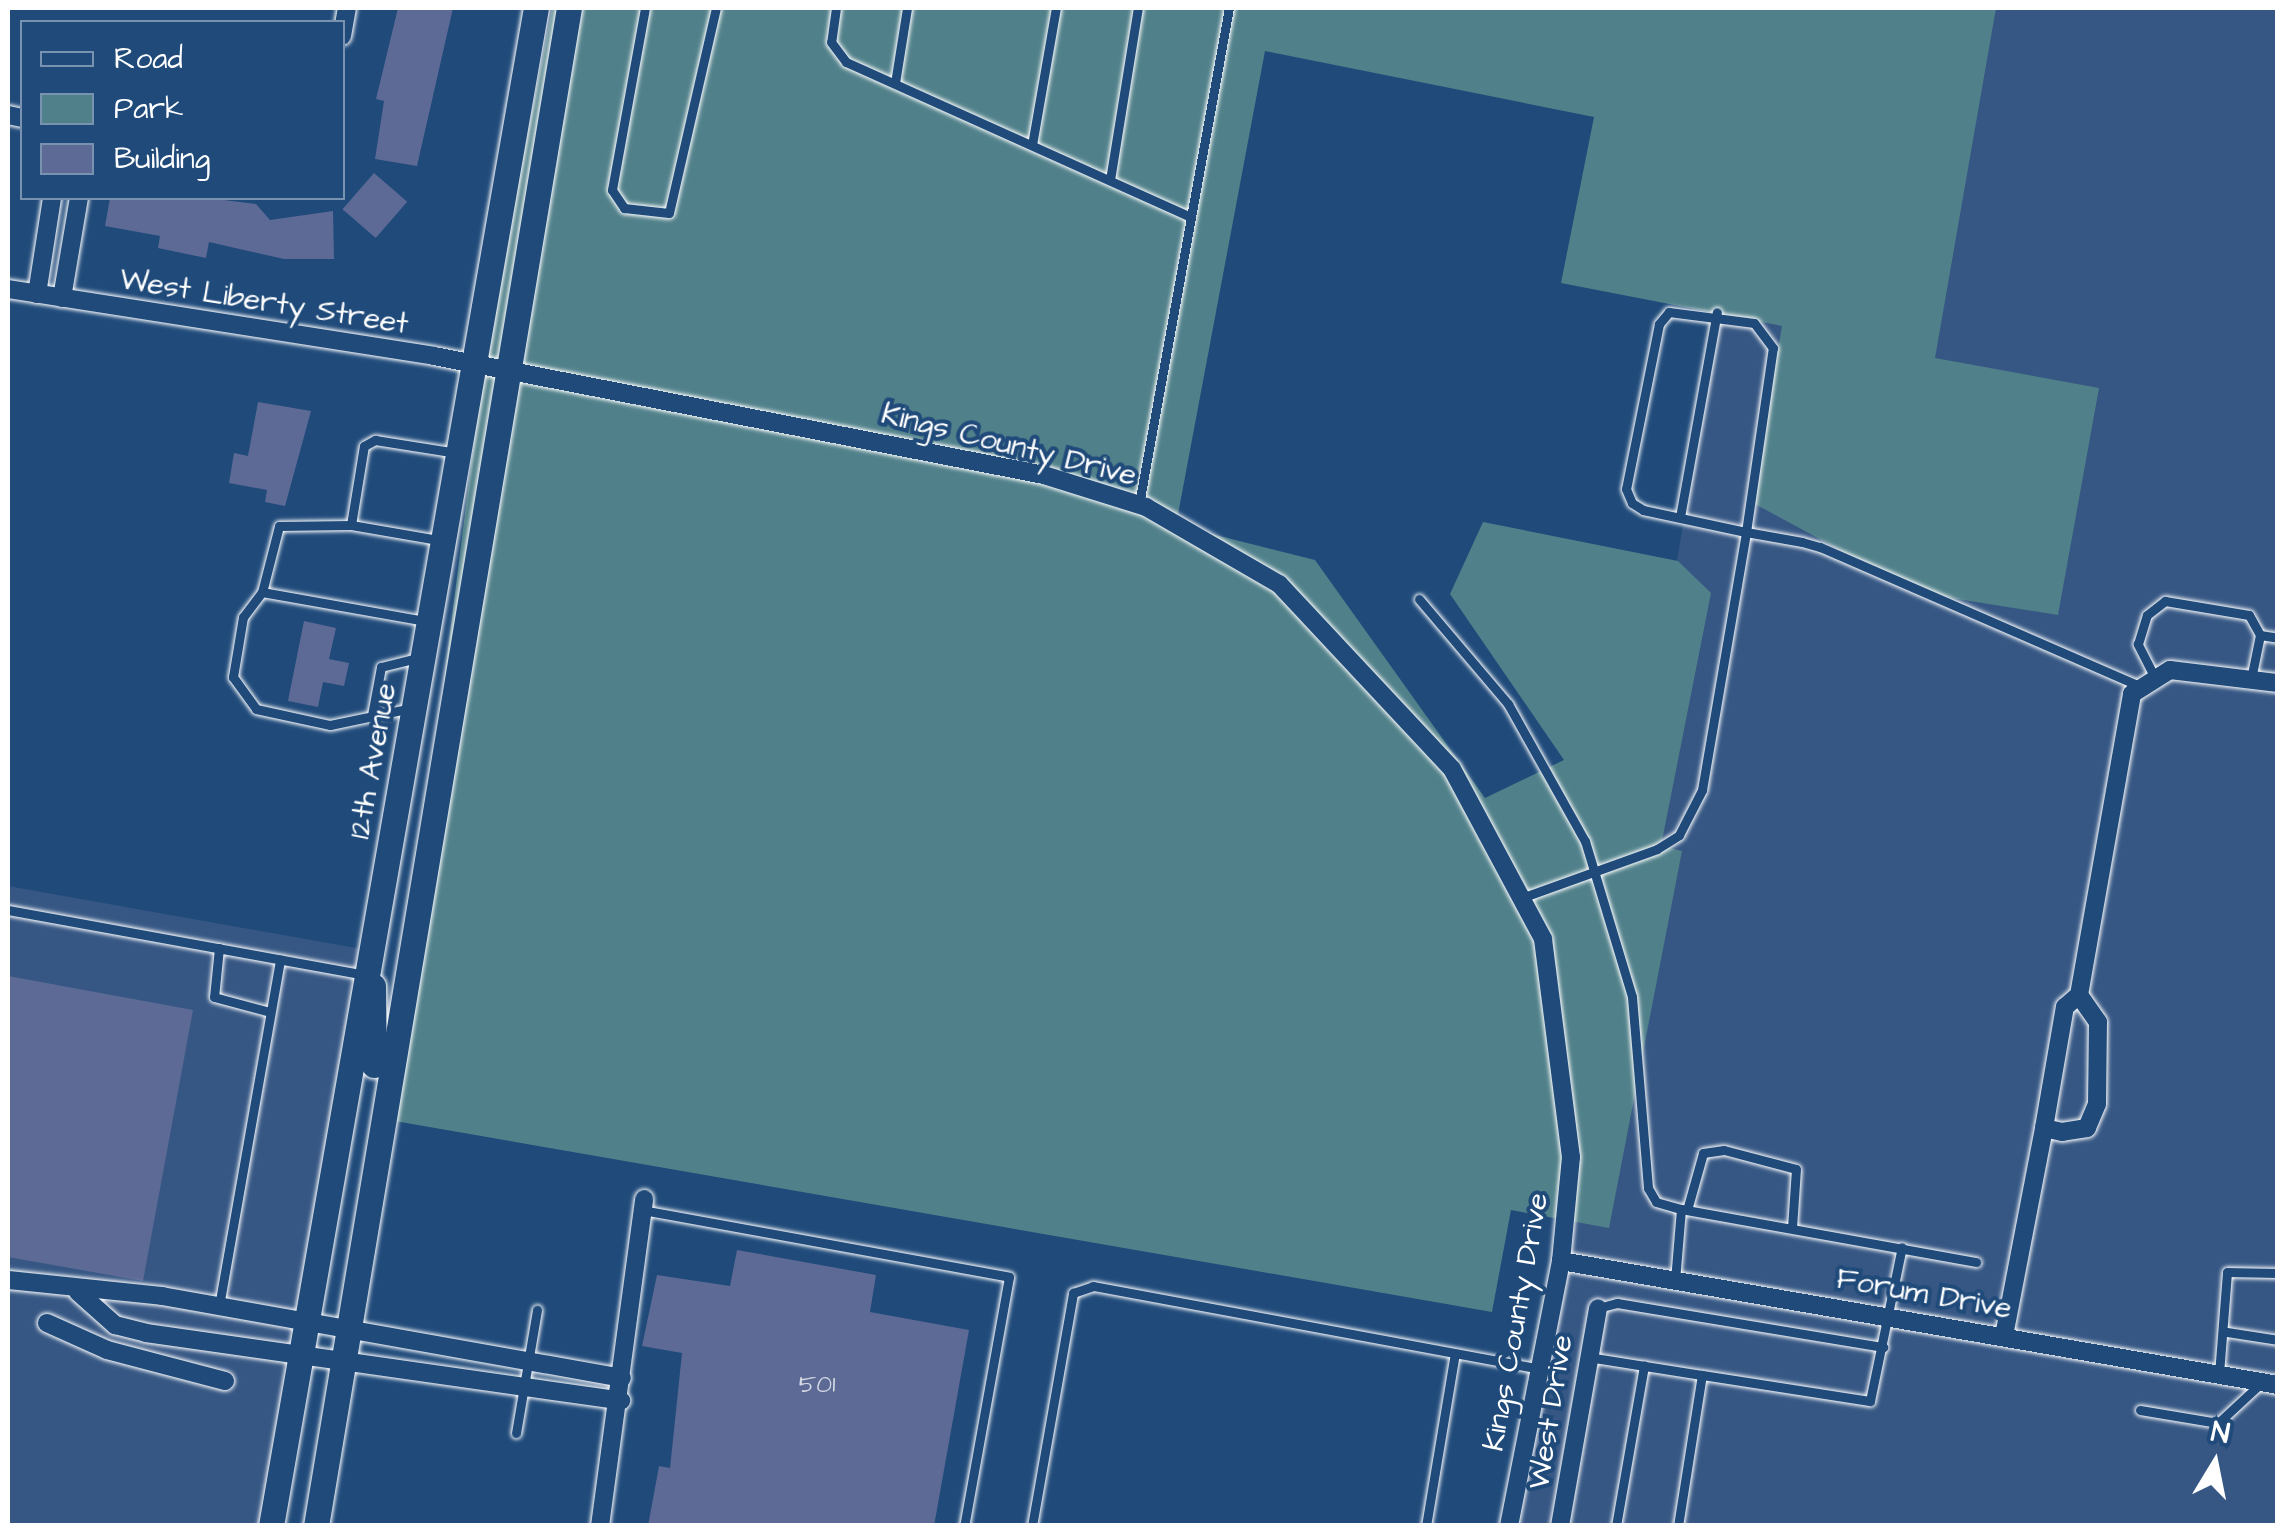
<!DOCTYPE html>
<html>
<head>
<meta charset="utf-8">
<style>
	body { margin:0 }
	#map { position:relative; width:2285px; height:1533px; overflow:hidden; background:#1f4a7a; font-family:"Architects Daughter",sans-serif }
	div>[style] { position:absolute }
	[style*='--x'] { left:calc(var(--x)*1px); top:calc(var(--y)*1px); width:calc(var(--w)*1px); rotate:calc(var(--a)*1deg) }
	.built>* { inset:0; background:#365784 }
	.green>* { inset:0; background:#50808a }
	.building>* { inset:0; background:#5d6a95; transform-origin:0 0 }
	.roads { filter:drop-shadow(0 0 2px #fff) drop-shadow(0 0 2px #fff) }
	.lane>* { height:9px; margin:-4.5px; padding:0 4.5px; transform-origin:4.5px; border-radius:4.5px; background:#1f4a7a }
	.street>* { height:18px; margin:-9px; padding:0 9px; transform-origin:9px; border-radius:9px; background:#1f4a7a }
	.secondary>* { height:25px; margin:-12.5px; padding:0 12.5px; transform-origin:12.5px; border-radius:12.5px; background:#1f4a7a }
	span { translate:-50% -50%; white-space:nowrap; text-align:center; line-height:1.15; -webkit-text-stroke:8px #1f4a7a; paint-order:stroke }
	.number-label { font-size:25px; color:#d6dae4 }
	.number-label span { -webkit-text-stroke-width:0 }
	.street-label { font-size:30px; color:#fff }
	.frame { position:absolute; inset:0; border:10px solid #fff; pointer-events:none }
	.legend { position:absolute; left:20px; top:20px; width:325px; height:180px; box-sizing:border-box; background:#1f4a7a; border:2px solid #7992af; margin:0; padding:12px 18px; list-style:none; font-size:30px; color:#fff }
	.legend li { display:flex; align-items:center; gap:20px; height:50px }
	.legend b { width:50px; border:2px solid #7992af }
	.north { position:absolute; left:2165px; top:1413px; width:100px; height:100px; -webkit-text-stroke:8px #1f4a7a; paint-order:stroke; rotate:10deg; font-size:28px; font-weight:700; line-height:40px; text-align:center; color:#fff }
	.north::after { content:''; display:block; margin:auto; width:35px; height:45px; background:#fff; clip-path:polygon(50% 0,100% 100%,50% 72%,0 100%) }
</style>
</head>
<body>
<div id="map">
	<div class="built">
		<i style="clip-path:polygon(1773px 8px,2277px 8px,2277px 1525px,1509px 1526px)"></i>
		<i style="clip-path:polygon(8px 886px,373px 951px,271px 1525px,8px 1525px)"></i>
	</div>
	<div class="green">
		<i style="clip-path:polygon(552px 8px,1996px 8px,1935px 358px,2099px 388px,2058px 615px,1920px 593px,1753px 503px,1782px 326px,1561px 283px,1594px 117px,1265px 51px,1176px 525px,1315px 560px,1485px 798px,1564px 760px,1450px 594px,1483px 522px,1678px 561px,1711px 593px,1661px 846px,1682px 851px,1609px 1228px,1511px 1210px,1492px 1312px,389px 1120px,485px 354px)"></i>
	</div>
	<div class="building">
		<i style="clip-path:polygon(398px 8px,453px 8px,417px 166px,375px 159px,384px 101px,376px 99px)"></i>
		<i style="left:374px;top:173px;width:44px;height:48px;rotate:41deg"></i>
		<i style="clip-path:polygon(110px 198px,224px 200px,256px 204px,270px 220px,333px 211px,334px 259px,284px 259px,209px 242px,206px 258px,158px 248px,160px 236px,105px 226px)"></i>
		<i style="clip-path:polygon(258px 402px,311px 411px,285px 506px,265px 502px,267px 490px,229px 483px,234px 453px,248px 456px)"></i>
		<i style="clip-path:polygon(304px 621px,336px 628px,329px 659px,349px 663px,344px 686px,323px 682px,318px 707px,288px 701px)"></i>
		<i style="clip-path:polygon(8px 976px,193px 1010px,143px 1281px,8px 1257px)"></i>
		<i style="clip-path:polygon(737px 1250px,876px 1275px,870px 1312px,969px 1330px,934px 1526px,648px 1526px,659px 1466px,670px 1468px,682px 1353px,642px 1346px,657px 1275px,730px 1286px)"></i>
	</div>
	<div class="roads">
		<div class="lane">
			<i style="--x:645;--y:8;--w:185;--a:100.3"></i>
			<i style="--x:612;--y:190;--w:22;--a:56"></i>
			<i style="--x:624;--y:208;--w:45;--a:6.3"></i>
			<i style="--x:669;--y:213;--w:210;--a:-77.1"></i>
			<i style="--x:836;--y:8;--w:34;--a:98"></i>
			<i style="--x:831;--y:42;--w:25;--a:53"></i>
			<i style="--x:846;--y:62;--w:378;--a:24.2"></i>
			<i style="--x:895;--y:83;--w:76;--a:-80.9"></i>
			<i style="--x:1032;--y:145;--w:139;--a:-80.1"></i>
			<i style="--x:1110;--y:180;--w:174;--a:-80.8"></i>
			<i style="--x:1139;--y:504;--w:504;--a:-79.72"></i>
			<i style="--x:1680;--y:517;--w:208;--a:-79.8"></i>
			<i style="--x:351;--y:525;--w:72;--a:179.2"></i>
			<i style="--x:279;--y:526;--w:68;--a:104.4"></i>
			<i style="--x:262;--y:592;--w:165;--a:10.1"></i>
			<i style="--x:438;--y:540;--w:88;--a:-170.2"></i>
			<i style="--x:351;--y:525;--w:80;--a:-80.7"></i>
			<i style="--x:364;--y:446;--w:13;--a:-29"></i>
			<i style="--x:375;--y:440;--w:83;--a:9"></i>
			<i style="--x:262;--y:592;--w:31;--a:127"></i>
			<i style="--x:243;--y:617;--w:61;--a:99.5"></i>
			<i style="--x:233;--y:677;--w:39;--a:54"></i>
			<i style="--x:256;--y:709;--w:76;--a:12.2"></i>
			<i style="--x:330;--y:725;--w:84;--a:-11.7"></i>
			<i style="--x:1419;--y:599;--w:138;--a:49.7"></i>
			<i style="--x:1508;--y:704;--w:157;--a:60.7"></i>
			<i style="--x:1585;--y:841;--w:163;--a:73.2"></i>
			<i style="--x:1632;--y:997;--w:192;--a:85.2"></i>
			<i style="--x:1648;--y:1188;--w:16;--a:60"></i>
			<i style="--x:1656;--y:1202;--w:26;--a:16"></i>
			<i style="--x:1681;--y:1209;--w:71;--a:94.8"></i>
			<i style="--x:2260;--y:635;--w:18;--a:9"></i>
			<i style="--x:2153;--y:674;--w:34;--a:-117"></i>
			<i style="--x:2138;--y:644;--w:30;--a:-73"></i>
			<i style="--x:2147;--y:615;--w:23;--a:-38"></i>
			<i style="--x:2165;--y:601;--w:85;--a:9.5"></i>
			<i style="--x:2249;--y:615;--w:23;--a:61"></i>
			<i style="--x:2260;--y:635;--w:45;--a:101.6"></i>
			<i style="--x:372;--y:715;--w:49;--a:-79.4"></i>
			<i style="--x:381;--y:667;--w:41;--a:-14"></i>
			<i style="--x:1524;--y:897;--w:141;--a:-19.8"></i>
			<i style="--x:1657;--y:849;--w:26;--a:-32"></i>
			<i style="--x:1679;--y:835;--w:51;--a:-62.9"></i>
			<i style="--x:1702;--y:790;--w:262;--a:-80.3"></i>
			<i style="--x:1746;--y:532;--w:186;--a:-81.7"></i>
			<i style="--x:1773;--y:348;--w:31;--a:-127"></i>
			<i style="--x:1754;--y:323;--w:86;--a:-172.6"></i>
			<i style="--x:1669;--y:312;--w:16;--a:130"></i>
			<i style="--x:1659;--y:324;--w:168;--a:101.3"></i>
			<i style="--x:1626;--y:489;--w:15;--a:67"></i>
			<i style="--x:1632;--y:503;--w:13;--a:32"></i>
			<i style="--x:1643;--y:510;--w:105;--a:12.1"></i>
			<i style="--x:1746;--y:532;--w:57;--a:10.1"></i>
			<i style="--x:1802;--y:542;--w:19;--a:16"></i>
			<i style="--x:1820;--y:547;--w:348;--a:23.5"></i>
			<i style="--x:8;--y:910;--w:362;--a:10.3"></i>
			<i style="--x:219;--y:948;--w:49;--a:95.8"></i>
			<i style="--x:214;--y:997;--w:58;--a:15"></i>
			<i style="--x:1681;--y:1209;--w:300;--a:10.2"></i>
			<i style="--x:642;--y:1210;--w:373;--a:10.3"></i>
			<i style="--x:1009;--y:1277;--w:253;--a:100.2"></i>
			<i style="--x:1687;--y:1210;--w:59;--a:-74.3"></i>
			<i style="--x:1703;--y:1153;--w:21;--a:-8"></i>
			<i style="--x:1724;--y:1150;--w:74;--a:14.8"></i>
			<i style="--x:1796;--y:1169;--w:59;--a:93.9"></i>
			<i style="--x:219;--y:1306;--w:352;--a:-80"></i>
			<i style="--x:1598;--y:1308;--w:20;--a:-15"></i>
			<i style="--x:1617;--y:1303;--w:270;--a:9.4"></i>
			<i style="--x:2227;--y:1332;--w:52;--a:8.9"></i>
			<i style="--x:1588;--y:1357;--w:115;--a:9"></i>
			<i style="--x:2219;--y:1374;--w:102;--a:-85.5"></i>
			<i style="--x:2227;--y:1272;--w:51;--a:1.1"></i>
			<i style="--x:2140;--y:1410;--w:79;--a:9.5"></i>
			<i style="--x:2218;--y:1423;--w:57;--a:-42.9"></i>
			<i style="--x:516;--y:1433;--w:125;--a:-80.3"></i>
			<i style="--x:1032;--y:1526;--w:237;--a:-80"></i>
			<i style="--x:1073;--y:1293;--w:21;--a:-19"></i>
			<i style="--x:1093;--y:1286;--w:451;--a:10.5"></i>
			<i style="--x:1426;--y:1526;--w:175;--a:-80.5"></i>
			<i style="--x:1616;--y:1526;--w:163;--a:-80.1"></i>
			<i style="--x:1678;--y:1526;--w:153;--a:-81"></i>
			<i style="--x:1702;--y:1375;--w:170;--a:8.8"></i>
			<i style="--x:1870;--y:1401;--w:157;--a:-78.3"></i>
		</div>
		<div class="street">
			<i style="--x:342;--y:36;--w:28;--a:-80"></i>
			<i style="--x:8;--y:115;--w:14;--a:12"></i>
			<i style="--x:8;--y:289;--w:431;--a:8.9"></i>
			<i style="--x:434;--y:356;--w:621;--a:11.04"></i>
			<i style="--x:1044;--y:475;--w:107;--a:17.4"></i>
			<i style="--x:1146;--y:507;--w:154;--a:30.1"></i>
			<i style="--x:1279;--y:584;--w:253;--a:46.9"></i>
			<i style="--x:1452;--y:769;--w:193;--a:61.8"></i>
			<i style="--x:1543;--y:939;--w:220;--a:82.7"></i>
			<i style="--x:1571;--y:1157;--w:104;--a:95.5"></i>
			<i style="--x:1561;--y:1261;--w:270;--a:101.1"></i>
			<i style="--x:37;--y:294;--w:97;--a:-81.1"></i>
			<i style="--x:62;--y:298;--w:101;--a:-80.4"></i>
			<i style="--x:2079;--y:995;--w:306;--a:-80"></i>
			<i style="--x:2132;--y:694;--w:45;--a:-32.3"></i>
			<i style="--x:2170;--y:670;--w:109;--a:6.9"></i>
			<i style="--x:2079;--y:995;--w:33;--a:55"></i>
			<i style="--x:2098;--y:1022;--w:82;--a:90.7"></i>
			<i style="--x:2097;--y:1104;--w:26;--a:113"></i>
			<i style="--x:2087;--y:1128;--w:25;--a:171"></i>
			<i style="--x:2062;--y:1132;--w:18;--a:-167"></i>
			<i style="--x:2044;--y:1128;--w:123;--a:-80.2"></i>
			<i style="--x:2065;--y:1007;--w:18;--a:-41"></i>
			<i style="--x:1561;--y:1261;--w:728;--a:9.81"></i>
			<i style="--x:8;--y:1280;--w:155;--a:5.9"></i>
			<i style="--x:162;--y:1296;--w:467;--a:10.1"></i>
			<i style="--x:78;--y:1292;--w:50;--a:41.7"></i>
			<i style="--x:115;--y:1325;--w:32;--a:14"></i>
			<i style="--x:146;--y:1333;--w:480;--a:8.1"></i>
			<i style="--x:47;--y:1323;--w:66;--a:24.2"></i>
			<i style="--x:107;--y:1350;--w:122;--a:14.7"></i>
			<i style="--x:2004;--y:1336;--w:212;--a:-79.1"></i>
			<i style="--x:600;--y:1526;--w:330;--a:-82.3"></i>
			<i style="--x:1560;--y:1526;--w:221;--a:-80.1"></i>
		</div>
		<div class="secondary">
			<i style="--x:373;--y:986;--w:79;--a:89.3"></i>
			<i style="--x:271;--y:1526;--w:1541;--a:-80.1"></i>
			<i style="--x:316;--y:1526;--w:1539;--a:-80.54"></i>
		</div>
	</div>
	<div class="number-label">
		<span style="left:817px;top:1385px">501</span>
	</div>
	<div class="street-label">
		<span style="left:264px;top:302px;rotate:9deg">West Liberty Street</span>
		<span style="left:1009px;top:445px;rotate:14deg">Kings County Drive</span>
		<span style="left:373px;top:761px;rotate:-80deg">12th Avenue</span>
		<span style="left:1924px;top:1294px;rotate:10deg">Forum Drive</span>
		<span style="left:1516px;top:1322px;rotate:-80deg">Kings County Drive</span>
		<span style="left:1551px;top:1412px;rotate:-81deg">West Drive</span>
	</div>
	<div class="frame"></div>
	<ul class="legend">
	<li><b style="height:12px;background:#1f4a7a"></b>Road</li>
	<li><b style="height:28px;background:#50808a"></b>Park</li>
	<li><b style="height:28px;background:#5d6a95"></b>Building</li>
	</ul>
	<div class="north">N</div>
</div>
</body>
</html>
